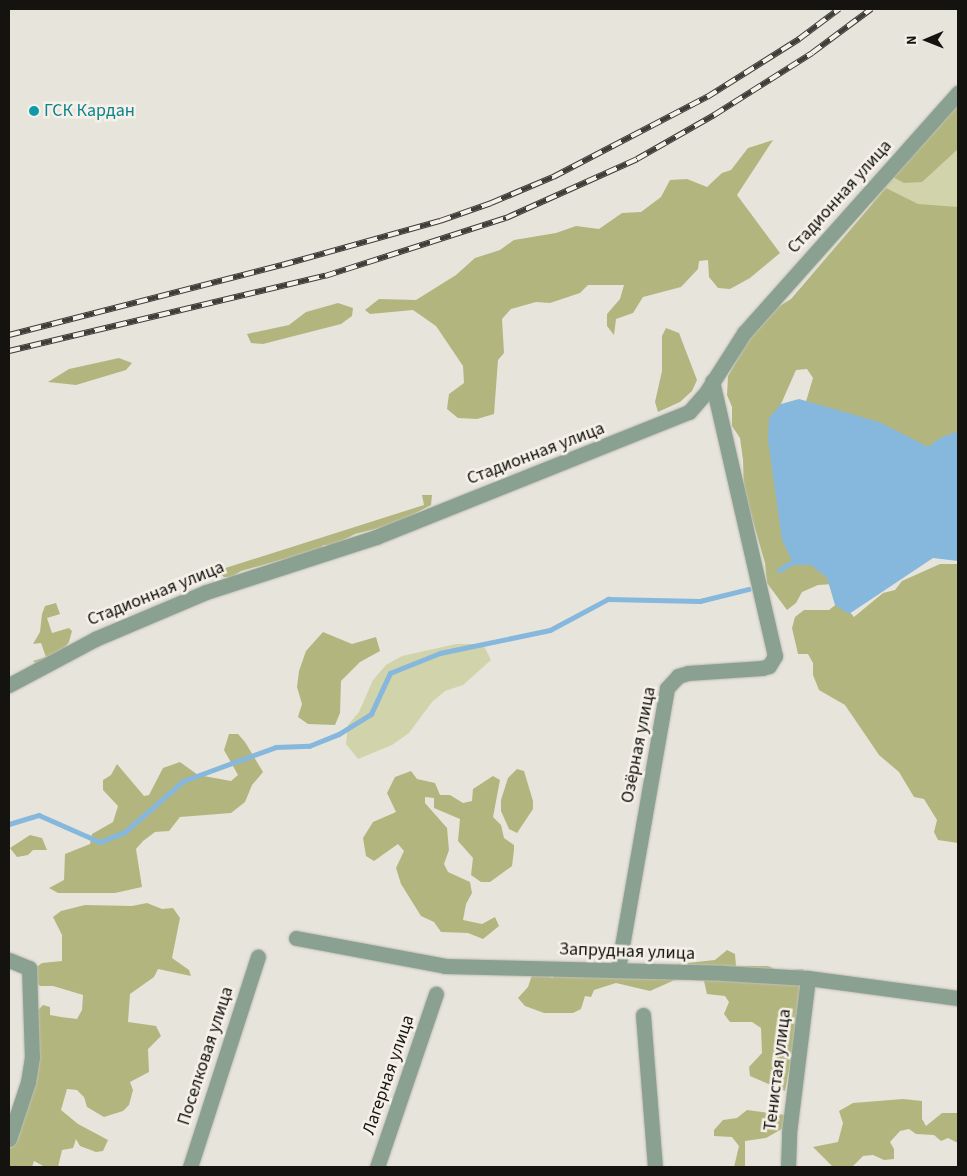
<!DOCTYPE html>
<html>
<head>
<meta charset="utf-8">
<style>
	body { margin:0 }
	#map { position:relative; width:967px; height:1176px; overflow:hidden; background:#e7e4db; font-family:"Source Sans 3",sans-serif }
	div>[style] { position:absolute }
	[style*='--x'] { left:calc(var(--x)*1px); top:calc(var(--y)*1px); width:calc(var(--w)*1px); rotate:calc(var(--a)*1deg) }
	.green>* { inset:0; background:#d1d4aa }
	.forest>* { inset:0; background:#b2b67e }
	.water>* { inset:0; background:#86b7dd }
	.stream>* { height:4.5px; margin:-2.25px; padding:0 2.25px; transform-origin:2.25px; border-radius:2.25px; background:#86b7dd }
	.roads { filter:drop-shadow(0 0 1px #c1beb6) drop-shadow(0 0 1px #c1beb6) }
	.minor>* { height:15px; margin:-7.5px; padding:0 7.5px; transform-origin:7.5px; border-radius:7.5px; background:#8aa192 }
	.rail>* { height:5.5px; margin-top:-2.75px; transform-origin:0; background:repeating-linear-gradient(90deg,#f5f1e8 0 11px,#3f3d39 0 22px); box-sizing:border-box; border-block:1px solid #3f3d39 }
	.dots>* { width:14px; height:14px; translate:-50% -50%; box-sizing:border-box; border:2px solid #f5f1e8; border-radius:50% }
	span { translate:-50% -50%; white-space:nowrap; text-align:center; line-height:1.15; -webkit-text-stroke:5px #f5f1e8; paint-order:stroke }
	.culture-label { font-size:18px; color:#0d838f }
	.left { translate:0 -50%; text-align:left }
	.street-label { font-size:18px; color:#141310 }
	.frame { position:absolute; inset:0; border:10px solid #141310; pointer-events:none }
	.north { position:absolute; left:902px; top:15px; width:50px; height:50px; -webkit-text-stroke:4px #f5f1e8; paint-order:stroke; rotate:269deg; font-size:14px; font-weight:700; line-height:20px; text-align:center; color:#141310 }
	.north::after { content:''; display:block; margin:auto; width:18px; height:22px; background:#141310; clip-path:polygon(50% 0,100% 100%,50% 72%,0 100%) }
</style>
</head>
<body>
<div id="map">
	<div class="green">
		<i style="clip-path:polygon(958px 104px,958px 219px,870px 202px)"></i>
		<i style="clip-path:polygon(456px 644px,483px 644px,491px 660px,463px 685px,445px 691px,432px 702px,409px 733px,392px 745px,358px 759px,346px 744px,348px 725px,359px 712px,373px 680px,386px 665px,402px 656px)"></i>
	</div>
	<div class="forest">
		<i style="clip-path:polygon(958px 97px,958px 149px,922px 182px,904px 183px,891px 176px)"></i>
		<i style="clip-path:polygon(773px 140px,737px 195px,780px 253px,750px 278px,730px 289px,718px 288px,709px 277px,708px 260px,699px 261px,698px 269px,681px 287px,643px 297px,633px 313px,616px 319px,614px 335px,607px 326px,607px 314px,620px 299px,624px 285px,588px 285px,580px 293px,550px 303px,536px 302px,511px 309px,502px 319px,504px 353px,498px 360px,494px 414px,477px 419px,458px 418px,447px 409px,449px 394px,464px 383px,463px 366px,436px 326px,413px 310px,370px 314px,365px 310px,379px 299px,416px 300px,456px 275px,475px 258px,500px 250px,514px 240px,556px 233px,576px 226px,599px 229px,622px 213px,641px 212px,661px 197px,670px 180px,687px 179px,707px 187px,722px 173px,731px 170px,748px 148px)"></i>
		<i style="clip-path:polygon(886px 188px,918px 204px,958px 207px,958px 445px,945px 453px,805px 405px,813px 378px,807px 369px,796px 370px,781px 404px,779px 428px,834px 584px,818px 585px,802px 592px,796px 603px,787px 610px,767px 583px,765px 563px,744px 491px,743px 460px,740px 438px,732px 426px,732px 407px,727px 395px,728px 376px,750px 337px,778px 307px,791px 299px)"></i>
		<i style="clip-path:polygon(338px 303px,353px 308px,352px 316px,341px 324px,263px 344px,251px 343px,247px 334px,289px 325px,306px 312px)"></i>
		<i style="clip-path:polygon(666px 328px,679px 333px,697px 380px,692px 391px,680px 402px,658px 412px,655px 402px,662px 371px,662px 336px)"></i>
		<i style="clip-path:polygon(119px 358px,132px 363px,126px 370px,76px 385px,48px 382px,69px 369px)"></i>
		<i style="clip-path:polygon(422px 495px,432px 495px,431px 505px,395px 524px,355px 534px,332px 546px,324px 545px,317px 550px,241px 571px,232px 577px,224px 577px,216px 571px,424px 505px)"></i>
		<i style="clip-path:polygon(940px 564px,958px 564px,958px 843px,938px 840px,934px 832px,937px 820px,924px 799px,914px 797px,899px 772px,879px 755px,845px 705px,819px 690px,813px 675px,813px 663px,808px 654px,798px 654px,792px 628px,795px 617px,804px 610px,829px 610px,838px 603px,843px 604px,854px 617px,883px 593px,895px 590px,902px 581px)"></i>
		<i style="clip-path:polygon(56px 603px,60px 614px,47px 618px,52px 633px,69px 628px,72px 631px,69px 642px,63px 650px,36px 663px,33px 661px,46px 657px,41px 643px,33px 644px,40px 632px,42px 614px,45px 606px)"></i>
		<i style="clip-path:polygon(323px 632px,352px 644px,376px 637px,380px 651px,360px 662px,341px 681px,340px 713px,335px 725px,308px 724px,298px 717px,302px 704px,297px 687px,299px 671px,306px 651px)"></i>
		<i style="clip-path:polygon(229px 734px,238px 734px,245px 742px,263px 772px,252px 785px,245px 802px,231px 813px,180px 817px,169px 831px,155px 832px,143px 841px,136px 849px,142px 887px,115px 893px,58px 893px,49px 888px,64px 880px,65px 854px,90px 844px,92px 834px,113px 822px,118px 806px,103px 790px,103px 780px,111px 775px,117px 764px,144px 796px,149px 795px,163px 768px,180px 762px,198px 775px,231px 781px,238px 775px,224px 750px)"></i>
		<i style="clip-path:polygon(517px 769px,524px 771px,533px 801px,533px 809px,517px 833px,509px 829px,501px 811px,501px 800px,508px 778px)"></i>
		<i style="clip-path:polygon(411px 771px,417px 779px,435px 783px,440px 795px,450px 795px,463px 803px,472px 801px,473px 789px,493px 776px,500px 780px,493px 817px,501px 825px,504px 838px,514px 845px,514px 850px,512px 866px,490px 882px,481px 882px,471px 875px,473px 858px,458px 841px,460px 819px,434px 808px,434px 798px,425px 797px,425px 803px,447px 828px,449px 850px,444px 864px,448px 872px,470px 882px,472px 893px,466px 904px,463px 920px,482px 924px,495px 917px,499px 926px,483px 939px,468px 933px,441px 932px,434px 922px,421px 916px,401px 884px,396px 868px,404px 851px,398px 844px,374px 861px,366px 856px,363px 838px,373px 822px,396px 812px,387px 793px,395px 777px)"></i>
		<i style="clip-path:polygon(30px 835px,42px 838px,47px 850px,33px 850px,28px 855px,17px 857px,10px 848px)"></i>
		<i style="clip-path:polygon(147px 903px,162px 909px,173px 908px,180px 918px,172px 958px,189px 970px,191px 976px,158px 969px,154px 977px,130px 994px,128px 1022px,156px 1026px,161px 1036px,148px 1049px,149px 1072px,130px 1082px,133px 1090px,129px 1105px,123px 1111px,104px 1117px,87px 1107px,84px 1097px,77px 1090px,67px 1089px,61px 1110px,78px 1124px,108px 1140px,103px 1151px,96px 1152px,80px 1146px,76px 1139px,73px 1148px,62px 1150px,58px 1167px,45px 1167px,34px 1161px,32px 1167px,9px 1167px,9px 1150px,19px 1136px,34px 1014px,43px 1005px,50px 1007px,50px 1015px,61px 1017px,77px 1019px,82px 1010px,83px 995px,53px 986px,40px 986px,35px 981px,34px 969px,42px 963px,62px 961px,62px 935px,53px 917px,61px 911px,85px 905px,132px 906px)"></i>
		<i style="clip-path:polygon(727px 950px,735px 954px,736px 966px,768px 966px,780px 971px,803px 969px,807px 978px,785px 1091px,750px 1076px,749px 1067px,762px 1053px,761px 1028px,752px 1022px,730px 1022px,724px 1014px,729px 1002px,725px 996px,707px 994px,704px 981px,677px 979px,650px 991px,616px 983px,594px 990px,591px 997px,585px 996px,581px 1009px,573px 1013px,544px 1013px,525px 1006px,518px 998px,528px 987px,532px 975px,540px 973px,552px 978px,564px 972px,661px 971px,678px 964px,715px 960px)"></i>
		<i style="clip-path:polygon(903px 1099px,922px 1101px,922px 1119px,926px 1126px,942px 1113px,958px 1113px,958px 1143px,948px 1138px,941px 1141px,934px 1135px,916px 1134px,909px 1129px,900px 1131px,890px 1142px,894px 1149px,894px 1159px,884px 1160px,873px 1155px,863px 1156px,852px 1167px,833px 1167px,813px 1147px,838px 1142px,843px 1123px,839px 1111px,853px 1103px)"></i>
		<i style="clip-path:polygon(747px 1110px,786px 1115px,787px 1126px,766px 1138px,745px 1141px,745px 1167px,734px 1167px,739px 1146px,732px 1137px,714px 1136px,714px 1130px,723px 1120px,737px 1118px)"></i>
	</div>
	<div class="water">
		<i style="clip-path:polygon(799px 399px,879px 422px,928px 447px,940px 438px,958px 431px,958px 561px,933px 558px,849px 614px,835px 605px,827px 578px,811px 565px,794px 565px,782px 540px,768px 440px,769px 418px,781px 404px)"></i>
	</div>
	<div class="stream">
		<i style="--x:779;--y:570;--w:20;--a:-30"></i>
		<i style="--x:9;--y:824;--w:31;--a:-17"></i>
		<i style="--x:39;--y:815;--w:67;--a:23.9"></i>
		<i style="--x:100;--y:842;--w:27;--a:-22"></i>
		<i style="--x:125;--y:832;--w:77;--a:-41.3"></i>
		<i style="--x:183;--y:781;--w:99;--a:-20.1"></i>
		<i style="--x:276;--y:747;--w:33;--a:-2"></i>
		<i style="--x:309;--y:746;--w:32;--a:-22"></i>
		<i style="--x:339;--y:734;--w:38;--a:-32"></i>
		<i style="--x:371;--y:714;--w:45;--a:-65.1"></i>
		<i style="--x:390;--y:673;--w:54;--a:-21.8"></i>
		<i style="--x:440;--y:653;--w:112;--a:-11.8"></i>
		<i style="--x:550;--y:630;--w:66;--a:-28.1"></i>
		<i style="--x:608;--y:599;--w:92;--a:1.2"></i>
		<i style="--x:700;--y:601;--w:50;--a:-13.8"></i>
	</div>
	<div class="roads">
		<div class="minor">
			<i style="--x:9;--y:685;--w:98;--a:-28.1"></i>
			<i style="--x:95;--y:639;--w:121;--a:-22.9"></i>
			<i style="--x:206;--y:592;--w:179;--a:-17.9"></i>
			<i style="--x:376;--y:537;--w:337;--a:-21.8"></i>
			<i style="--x:689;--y:412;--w:28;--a:-49"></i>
			<i style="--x:707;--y:391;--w:69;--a:-57.5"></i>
			<i style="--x:744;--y:333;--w:322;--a:-48.3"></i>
			<i style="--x:296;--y:938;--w:152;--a:10.6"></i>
			<i style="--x:445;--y:966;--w:279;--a:1.4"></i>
			<i style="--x:724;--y:973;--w:84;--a:3.4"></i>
			<i style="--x:808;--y:978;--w:151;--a:7.6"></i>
			<i style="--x:9;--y:960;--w:22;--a:22"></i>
			<i style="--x:29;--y:968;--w:89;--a:88.1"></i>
			<i style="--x:32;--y:1057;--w:25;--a:99"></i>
			<i style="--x:28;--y:1082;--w:60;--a:108.4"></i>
			<i style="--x:618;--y:969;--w:285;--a:-80.1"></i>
			<i style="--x:667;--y:688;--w:16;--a:-47"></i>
			<i style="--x:678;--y:676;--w:10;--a:-17"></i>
			<i style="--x:688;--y:673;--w:74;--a:-3.9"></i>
			<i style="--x:762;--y:668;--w:7;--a:-16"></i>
			<i style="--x:769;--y:666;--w:12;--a:-59"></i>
			<i style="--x:775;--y:656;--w:282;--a:-102.9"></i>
			<i style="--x:643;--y:1015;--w:152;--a:85.5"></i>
			<i style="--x:190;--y:1167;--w:221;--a:-72.1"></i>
			<i style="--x:377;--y:1167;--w:183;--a:-71.2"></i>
			<i style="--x:788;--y:1167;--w:34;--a:-88"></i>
			<i style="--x:789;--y:1133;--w:156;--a:-83"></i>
		</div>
	</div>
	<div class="rail">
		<i style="--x:9;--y:335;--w:282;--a:-14.4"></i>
		<i style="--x:282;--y:265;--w:164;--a:-15.6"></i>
		<i style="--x:440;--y:221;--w:54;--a:-19.4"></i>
		<i style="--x:491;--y:203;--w:67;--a:-22.8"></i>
		<i style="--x:553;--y:177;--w:174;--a:-27.5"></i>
		<i style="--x:707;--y:97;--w:109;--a:-32.2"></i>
		<i style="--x:799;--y:39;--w:50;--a:-36.9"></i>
		<i style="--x:9;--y:351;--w:325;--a:-13.4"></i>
		<i style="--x:325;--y:276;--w:190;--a:-17.8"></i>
		<i style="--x:506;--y:218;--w:144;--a:-24.2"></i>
		<i style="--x:637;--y:159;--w:89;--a:-29.7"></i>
		<i style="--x:714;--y:115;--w:116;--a:-32.3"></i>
		<i style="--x:812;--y:53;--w:74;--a:-36.7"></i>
	</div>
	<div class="dots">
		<i style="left:34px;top:111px;background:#0f9aa8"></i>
	</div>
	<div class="culture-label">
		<span class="left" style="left:44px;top:111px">ГСК Кардан</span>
	</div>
	<div class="street-label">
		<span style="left:840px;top:197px;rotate:-48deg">Стадионная улица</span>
		<span style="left:536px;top:454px;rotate:-21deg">Стадионная улица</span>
		<span style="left:156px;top:594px;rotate:-22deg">Стадионная улица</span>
		<span style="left:639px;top:745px;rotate:-79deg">Озёрная улица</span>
		<span style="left:627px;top:952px;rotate:2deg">Запрудная улица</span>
		<span style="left:206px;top:1056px;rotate:-72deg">Поселковая улица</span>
		<span style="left:778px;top:1070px;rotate:-83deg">Тенистая улица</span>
		<span style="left:389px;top:1075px;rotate:-71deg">Лагерная улица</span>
	</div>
	<div class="frame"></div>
	<div class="north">N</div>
</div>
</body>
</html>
